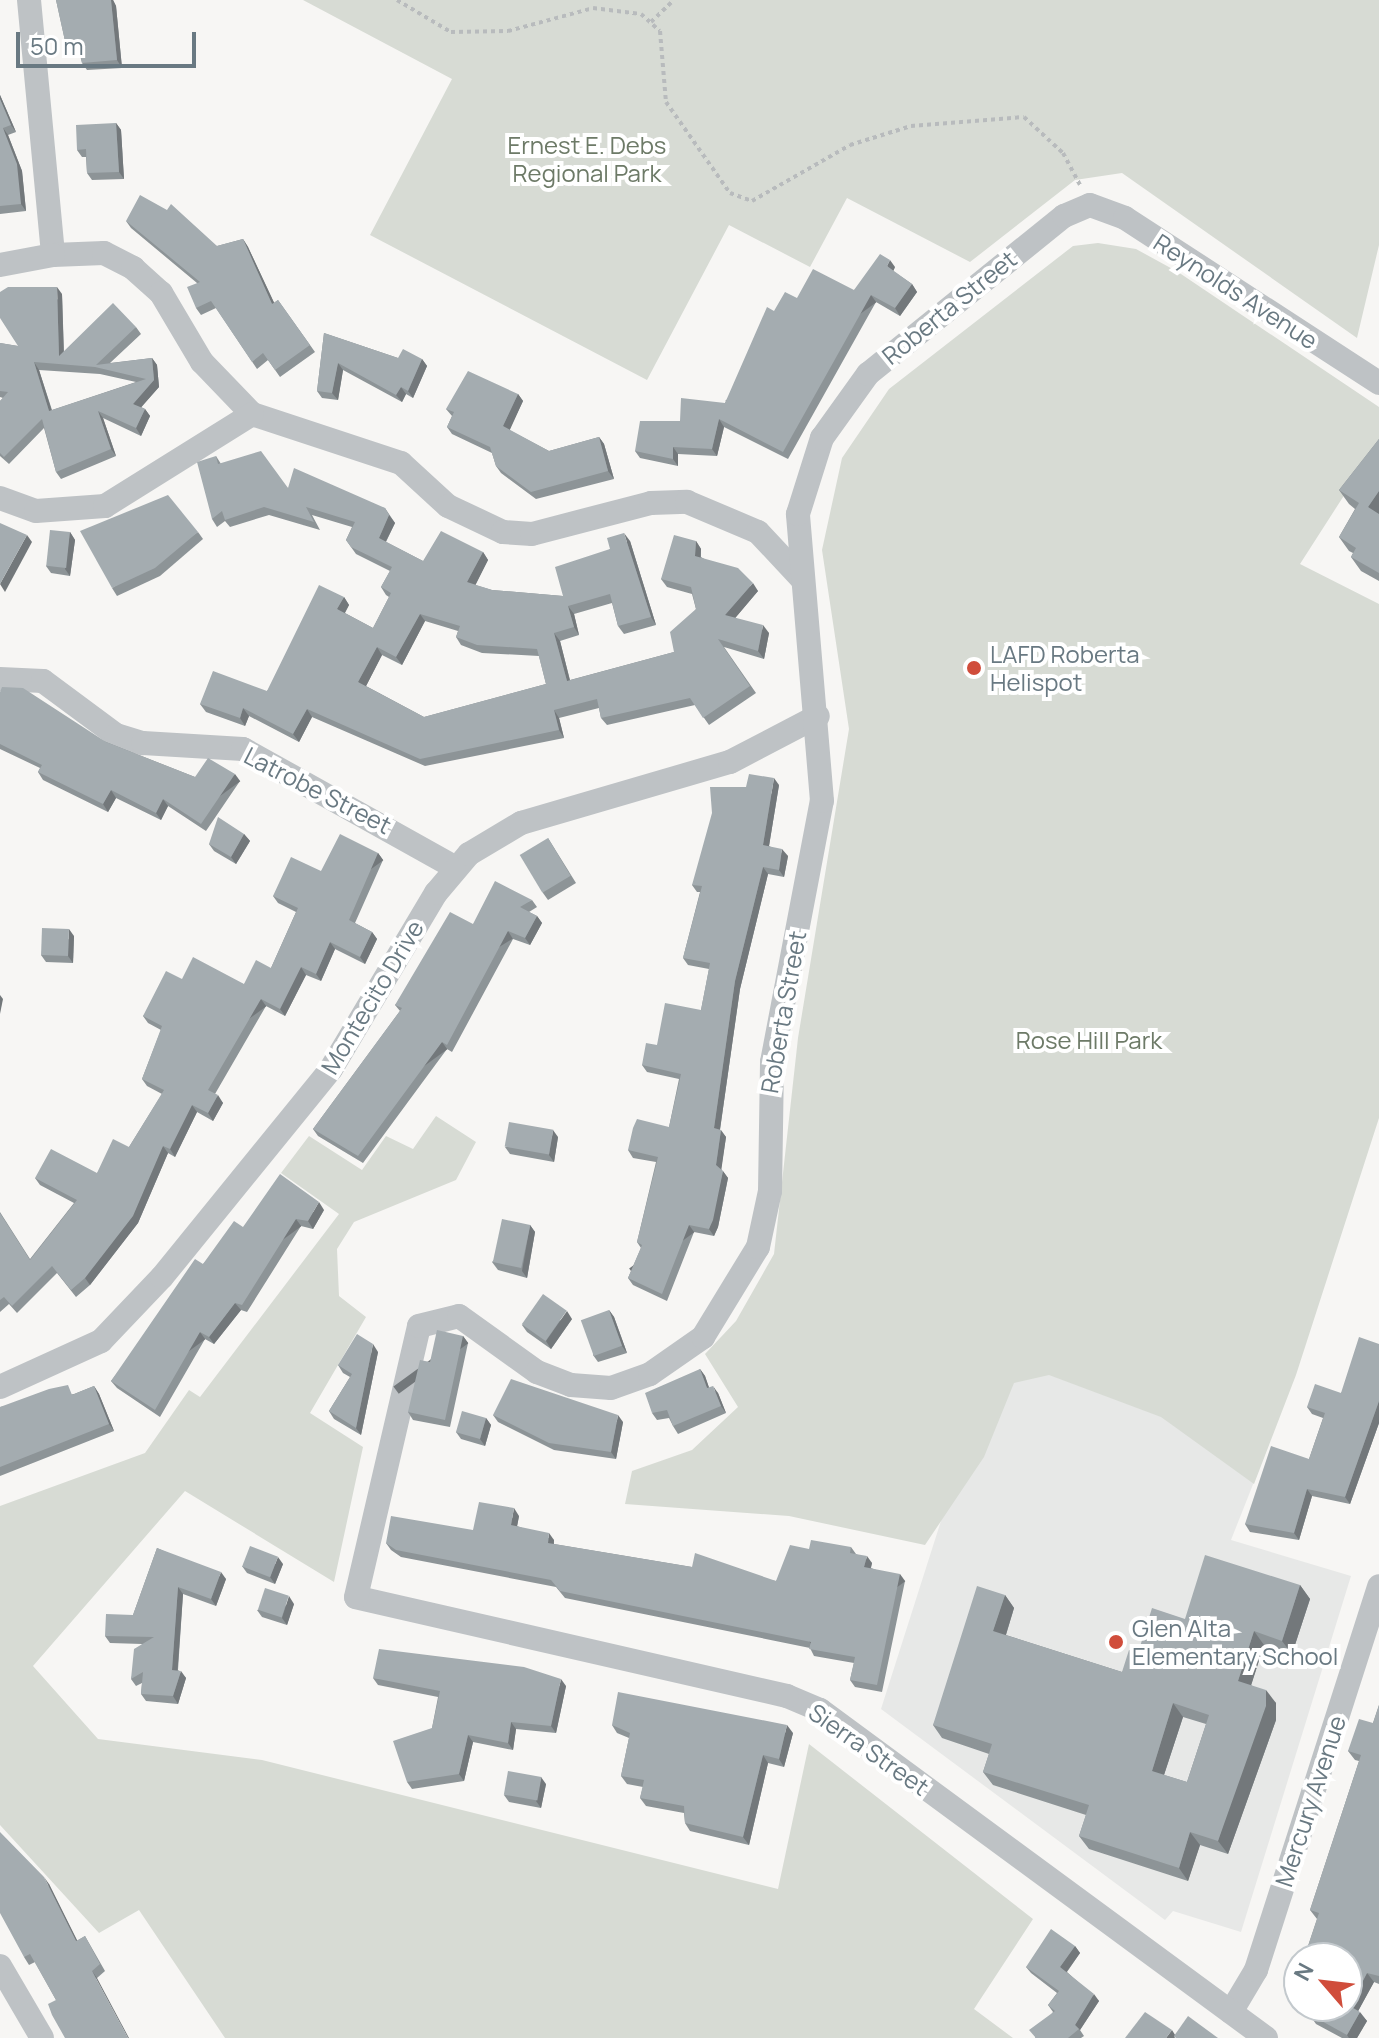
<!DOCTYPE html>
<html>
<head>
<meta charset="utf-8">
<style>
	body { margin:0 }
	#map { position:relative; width:1379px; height:2038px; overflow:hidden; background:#f7f6f4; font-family:Manrope,sans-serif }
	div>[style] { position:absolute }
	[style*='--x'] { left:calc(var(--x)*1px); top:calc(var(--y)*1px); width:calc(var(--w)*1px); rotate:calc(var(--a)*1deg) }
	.built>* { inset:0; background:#e7e8e7 }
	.green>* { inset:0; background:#d7dbd4 }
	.path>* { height:4px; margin-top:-2px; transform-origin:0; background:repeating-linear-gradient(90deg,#b8bbbd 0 4px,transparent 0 8px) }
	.minor>* { height:24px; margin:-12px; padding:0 12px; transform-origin:12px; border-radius:12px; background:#bec2c5 }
	.wall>* { inset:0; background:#8d9497 }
	.shaded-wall>* { inset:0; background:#73787b; transform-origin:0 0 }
	.building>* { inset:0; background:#a4acb0; transform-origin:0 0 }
	.dots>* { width:22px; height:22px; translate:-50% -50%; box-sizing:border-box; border:4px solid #fff; border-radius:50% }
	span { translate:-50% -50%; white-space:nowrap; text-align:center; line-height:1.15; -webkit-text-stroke:8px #fff; paint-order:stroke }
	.park-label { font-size:24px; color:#6d7a67 }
	.street-label { font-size:24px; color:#697982 }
	.poi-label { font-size:24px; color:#697982 }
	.left { translate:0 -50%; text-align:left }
	.north { position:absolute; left:1283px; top:1942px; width:80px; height:80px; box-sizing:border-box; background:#fff; border:2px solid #c3c9cd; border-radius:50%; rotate:298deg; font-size:22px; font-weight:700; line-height:32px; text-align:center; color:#697982 }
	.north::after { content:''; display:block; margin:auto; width:28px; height:36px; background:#d04d3b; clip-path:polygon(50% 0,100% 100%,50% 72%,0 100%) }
	.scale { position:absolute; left:16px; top:32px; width:180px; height:36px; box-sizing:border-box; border:4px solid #697982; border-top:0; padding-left:10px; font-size:24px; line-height:28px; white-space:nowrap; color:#697982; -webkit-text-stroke:6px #fff; paint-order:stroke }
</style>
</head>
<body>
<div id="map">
	<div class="built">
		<i style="clip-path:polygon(942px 1311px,1269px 1444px,1231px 1540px,1351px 1576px,1241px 1932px,1173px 1911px,1165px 1920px,881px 1709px,984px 1386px)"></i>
	</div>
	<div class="green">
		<i style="clip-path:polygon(303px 0,1379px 0,1379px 245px,1357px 338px,1122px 173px,1075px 180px,970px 262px,847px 198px,810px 267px,729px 225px,647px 380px,370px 235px,452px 79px)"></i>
		<i style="clip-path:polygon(1098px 243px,1136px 249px,1178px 272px,1379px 407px,1379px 441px,1300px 564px,1379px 604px,1379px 1118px,1296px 1375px,1254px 1484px,1161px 1417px,1049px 1375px,1014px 1383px,984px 1457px,925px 1545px,789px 1516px,625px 1504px,632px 1471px,692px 1450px,738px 1407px,705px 1354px,736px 1321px,774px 1254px,798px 1038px,849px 729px,822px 550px,842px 458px,889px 389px,1073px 246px)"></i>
		<i style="clip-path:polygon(436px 1116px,476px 1142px,456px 1180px,354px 1222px,337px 1249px,339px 1296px,366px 1317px,310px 1413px,363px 1447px,334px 1582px,185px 1491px,33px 1666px,98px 1739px,262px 1760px,778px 1889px,809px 1744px,1033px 1919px,974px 2009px,1013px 2038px,225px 2038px,139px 1910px,99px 1933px,0 1825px,0 1506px,145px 1453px,189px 1390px,200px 1397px,339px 1214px,281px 1173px,309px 1136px,362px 1170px,386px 1136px,413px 1149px)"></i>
	</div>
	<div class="path">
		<i style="--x:397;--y:0;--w:63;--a:30.7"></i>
		<i style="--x:451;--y:32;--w:57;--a:-1"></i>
		<i style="--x:508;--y:31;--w:88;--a:-15.1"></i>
		<i style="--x:593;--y:8;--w:48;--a:7.1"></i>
		<i style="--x:641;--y:14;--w:25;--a:42"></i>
		<i style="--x:660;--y:31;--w:71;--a:85.2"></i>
		<i style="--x:666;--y:102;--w:111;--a:54.9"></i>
		<i style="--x:730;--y:193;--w:23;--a:20"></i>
		<i style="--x:752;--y:201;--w:113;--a:-29.7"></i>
		<i style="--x:850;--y:145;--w:64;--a:-17.3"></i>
		<i style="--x:911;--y:126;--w:113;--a:-4.6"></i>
		<i style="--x:1024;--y:117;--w:53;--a:42.7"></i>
		<i style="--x:1063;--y:153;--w:36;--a:62"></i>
		<i style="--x:651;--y:22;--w:32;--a:-44"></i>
	</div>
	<div class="minor">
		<i style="--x:29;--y:0;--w:256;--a:84.6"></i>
		<i style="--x:53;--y:255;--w:51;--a:-2.2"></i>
		<i style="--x:104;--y:253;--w:33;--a:27"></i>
		<i style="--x:133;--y:268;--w:38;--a:42"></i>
		<i style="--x:161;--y:293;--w:80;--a:59.3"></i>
		<i style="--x:202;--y:362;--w:72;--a:46.1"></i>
		<i style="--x:252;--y:414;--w:157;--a:18.2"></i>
		<i style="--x:401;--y:463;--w:64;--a:42.5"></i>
		<i style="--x:448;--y:506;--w:61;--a:25.3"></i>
		<i style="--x:503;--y:532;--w:29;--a:4"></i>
		<i style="--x:532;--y:534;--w:123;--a:-14.6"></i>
		<i style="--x:651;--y:503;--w:36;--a:-2"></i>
		<i style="--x:687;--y:502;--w:77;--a:22.9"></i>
		<i style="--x:758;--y:532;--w:63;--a:46.9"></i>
		<i style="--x:0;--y:265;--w:54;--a:-10.7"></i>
		<i style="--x:0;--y:498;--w:38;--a:20"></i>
		<i style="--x:36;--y:511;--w:69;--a:-4.1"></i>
		<i style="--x:105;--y:506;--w:173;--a:-32"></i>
		<i style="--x:0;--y:679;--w:43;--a:2.7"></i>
		<i style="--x:43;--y:681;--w:91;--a:36.5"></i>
		<i style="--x:116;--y:735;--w:28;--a:17"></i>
		<i style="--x:143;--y:743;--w:100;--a:3.4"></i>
		<i style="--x:243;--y:749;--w:242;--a:29.2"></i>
		<i style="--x:0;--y:1387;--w:111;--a:-24.5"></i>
		<i style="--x:101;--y:1341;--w:88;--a:-46.4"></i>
		<i style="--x:162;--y:1277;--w:268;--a:-50.9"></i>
		<i style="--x:331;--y:1069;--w:205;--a:-59.2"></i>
		<i style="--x:436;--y:893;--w:51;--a:-49.8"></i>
		<i style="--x:469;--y:854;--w:61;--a:-30.8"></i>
		<i style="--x:521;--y:823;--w:218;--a:-16.3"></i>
		<i style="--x:730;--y:762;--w:99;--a:-27.6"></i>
		<i style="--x:0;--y:1966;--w:83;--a:59.7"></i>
		<i style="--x:1231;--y:2012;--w:49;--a:-59.2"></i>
		<i style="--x:1256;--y:1970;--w:403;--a:-72.2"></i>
		<i style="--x:1266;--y:2038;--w:554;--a:-143.67"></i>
		<i style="--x:820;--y:1710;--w:36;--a:-157"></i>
		<i style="--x:787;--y:1696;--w:442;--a:-167.1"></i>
		<i style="--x:356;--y:1597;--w:278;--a:-76.9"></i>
		<i style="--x:419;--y:1326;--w:41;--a:-14"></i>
		<i style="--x:459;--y:1316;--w:96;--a:35.7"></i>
		<i style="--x:537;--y:1372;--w:36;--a:21"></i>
		<i style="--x:571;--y:1385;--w:40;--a:4.3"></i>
		<i style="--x:611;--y:1388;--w:41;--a:-19.7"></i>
		<i style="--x:650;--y:1374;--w:65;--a:-34.9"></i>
		<i style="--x:703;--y:1337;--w:105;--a:-58.6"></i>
		<i style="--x:758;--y:1247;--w:57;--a:-77.9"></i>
		<i style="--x:770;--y:1191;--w:129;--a:-89.1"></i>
		<i style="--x:772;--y:1062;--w:266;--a:-79.2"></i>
		<i style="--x:822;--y:801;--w:288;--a:-94.8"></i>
		<i style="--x:798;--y:514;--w:80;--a:-72.5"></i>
		<i style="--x:822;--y:438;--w:79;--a:-54.3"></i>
		<i style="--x:868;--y:374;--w:252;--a:-38.9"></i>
		<i style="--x:1064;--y:216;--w:28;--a:-23"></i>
		<i style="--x:1090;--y:205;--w:37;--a:20"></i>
		<i style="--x:1125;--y:218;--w:303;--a:33"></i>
	</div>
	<div class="wall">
		<i style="clip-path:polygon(56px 0,113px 0,116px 6px,122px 68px,87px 70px,82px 63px,80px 55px,72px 57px,67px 50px)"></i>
		<i style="clip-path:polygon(0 95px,16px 132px,8px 135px,22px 171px,26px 211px,0 214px)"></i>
		<i style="clip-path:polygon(116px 123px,121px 130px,124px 179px,92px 180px,87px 173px,86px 157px,82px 157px,77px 150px)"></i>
		<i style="clip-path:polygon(126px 221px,217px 246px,243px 239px,248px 247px,274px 303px,278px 300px,315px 352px,280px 377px,268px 360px,257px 369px,216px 308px,201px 315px,196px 308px,197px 283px,131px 228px)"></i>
		<i style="clip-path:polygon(895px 267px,893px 271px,912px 284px,917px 292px,900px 316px,876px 302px,788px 459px,724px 427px,717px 456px,678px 454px,678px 466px,640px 458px,635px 451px,680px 421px,725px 403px,797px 298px,854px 290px)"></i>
		<i style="clip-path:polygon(evenodd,62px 294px,64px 352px,136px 327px,141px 334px,110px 363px,152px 358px,157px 365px,159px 387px,141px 407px,145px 409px,150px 416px,141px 436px,103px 418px,116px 456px,61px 479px,56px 472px,44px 428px,9px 464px,0 456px,0 401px,3px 398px,0 397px,0 343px,18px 346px,62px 294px,39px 370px,100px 374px,136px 382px,52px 410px,39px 370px)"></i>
		<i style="clip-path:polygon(324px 333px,398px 358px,422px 359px,427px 366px,413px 398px,406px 394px,402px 402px,343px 370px,338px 400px,322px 398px,317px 391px)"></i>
		<i style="clip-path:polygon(518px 394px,523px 401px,509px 430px,549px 451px,599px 437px,604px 444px,614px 479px,536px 499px,501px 473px,496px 466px,492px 453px,452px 434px,447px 427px,452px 416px,446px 409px)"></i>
		<i style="clip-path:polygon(1379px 439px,1379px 581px,1361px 571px,1351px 557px,1353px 553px,1349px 551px,1339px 537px,1355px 509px,1349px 504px,1339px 490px)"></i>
		<i style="clip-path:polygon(evenodd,216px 456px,221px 464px,288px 488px,385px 508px,395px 523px,386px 542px,423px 561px,483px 552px,488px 560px,475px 585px,492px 590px,563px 596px,610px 549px,630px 541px,656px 625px,624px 634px,618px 626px,612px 603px,574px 614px,579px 635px,560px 641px,570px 680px,674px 652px,696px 609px,692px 594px,667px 587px,661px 579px,696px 541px,701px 549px,701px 557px,758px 591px,735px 618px,769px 633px,764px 659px,724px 647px,756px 693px,709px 725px,695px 705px,607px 725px,601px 718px,599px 708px,559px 718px,564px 738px,425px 766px,312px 717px,299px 742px,249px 716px,245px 726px,206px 712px,200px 704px,267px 691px,344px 597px,349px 605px,345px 613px,373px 628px,389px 597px,386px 595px,381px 587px,390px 571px,356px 554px,346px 540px,352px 527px,312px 515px,320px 530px,269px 515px,230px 527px,225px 521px,217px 527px,212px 519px,216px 456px,425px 621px,458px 631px,456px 637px,461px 645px,482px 653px,539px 656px,546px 684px,424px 717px,366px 686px,382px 655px,402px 665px,425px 621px)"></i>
		<i style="clip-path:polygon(70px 532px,75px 540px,70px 576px,51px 573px,46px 566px)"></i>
		<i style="clip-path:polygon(198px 532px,203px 539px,160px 576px,117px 596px,112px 588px)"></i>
		<i style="clip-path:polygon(0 692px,106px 742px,195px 777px,240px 781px,206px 831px,168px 806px,161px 820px,116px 798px,108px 812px,43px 780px,38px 772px,40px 768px,0 749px)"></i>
		<i style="clip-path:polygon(779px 785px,769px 846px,788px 856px,784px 877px,768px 874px,740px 989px,720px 1130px,726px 1137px,721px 1169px,728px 1178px,718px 1227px,714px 1236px,694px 1232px,667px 1301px,633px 1285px,628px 1278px,641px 1248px,637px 1242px,656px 1162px,633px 1158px,628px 1150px,669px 1127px,679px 1079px,647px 1072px,642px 1065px,657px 1045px,701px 1010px,709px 969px,688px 965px,683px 958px,700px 892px,697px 892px,692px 885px)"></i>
		<i style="clip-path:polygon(244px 834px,250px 841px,236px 864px,214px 851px,209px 844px)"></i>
		<i style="clip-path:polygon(548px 838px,576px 883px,548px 900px,543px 893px)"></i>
		<i style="clip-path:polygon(378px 853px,383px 860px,355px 923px,372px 932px,377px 939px,365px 964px,335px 949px,321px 981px,306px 975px,285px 1016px,266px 1006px,215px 1094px,223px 1103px,213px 1121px,197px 1112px,175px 1157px,168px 1153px,138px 1223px,90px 1285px,76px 1297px,57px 1273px,17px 1313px,9px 1304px,0 1312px,0 1212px,30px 1259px,74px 1203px,40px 1185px,35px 1178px,97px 1173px,129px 1147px,162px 1094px,147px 1086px,142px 1079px,161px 1030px,148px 1023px,143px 1016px,182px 979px,244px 984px,271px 968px,296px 912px,278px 903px,273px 896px,321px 871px)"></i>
		<i style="clip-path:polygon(532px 900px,537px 907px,529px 912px,537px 916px,542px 923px,530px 945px,513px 939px,452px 1052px,447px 1049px,363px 1163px,318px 1136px,313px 1129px,400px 1011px,395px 1005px,473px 924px)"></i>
		<i style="clip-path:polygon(74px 936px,73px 963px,46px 962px,41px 955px)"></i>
		<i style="clip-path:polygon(558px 1137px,554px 1162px,510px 1154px,505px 1147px)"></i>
		<i style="clip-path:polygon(324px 1210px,313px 1229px,301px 1226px,247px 1312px,241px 1310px,214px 1344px,205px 1339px,160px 1417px,117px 1388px,111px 1381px,203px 1264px,243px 1227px)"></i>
		<i style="clip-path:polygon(530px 1225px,535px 1232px,527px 1278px,498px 1270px,492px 1262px)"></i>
		<i style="clip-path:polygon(609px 1310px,614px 1317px,627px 1353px,598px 1362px,593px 1355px)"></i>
		<i style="clip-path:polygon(572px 1319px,551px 1349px,527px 1332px,522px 1325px)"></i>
		<i style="clip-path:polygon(463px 1336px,468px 1343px,450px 1427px,413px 1420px,408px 1412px)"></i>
		<i style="clip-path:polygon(1379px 1344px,1379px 1423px,1350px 1504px,1312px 1496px,1299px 1540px,1250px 1532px,1245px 1524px,1309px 1459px,1323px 1418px,1312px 1414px,1307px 1407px,1341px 1393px)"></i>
		<i style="clip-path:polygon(378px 1352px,361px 1435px,334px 1419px,329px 1411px,350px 1377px,343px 1373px,338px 1365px)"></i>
		<i style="clip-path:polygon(700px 1369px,705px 1376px,709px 1388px,718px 1393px,726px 1413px,678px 1434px,673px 1426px,669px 1418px,657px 1420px,652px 1413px)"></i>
		<i style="clip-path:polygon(94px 1386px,99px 1394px,114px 1431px,0 1476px,0 1407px,74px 1394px)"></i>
		<i style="clip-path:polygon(493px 1415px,623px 1422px,616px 1459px,554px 1450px,498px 1422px)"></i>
		<i style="clip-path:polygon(486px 1418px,491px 1425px,485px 1446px,461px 1439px,456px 1432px)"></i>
		<i style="clip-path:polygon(519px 1516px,517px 1526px,554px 1540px,554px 1544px,776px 1581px,809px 1549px,851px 1547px,856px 1554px,872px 1563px,871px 1568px,905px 1581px,882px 1692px,855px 1687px,850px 1680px,854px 1663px,814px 1656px,810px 1648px,565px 1598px,556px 1587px,401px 1557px,391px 1550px,386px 1543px,473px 1530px)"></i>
		<i style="clip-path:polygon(157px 1548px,226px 1579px,216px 1606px,183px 1594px,178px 1670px,186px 1678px,178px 1704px,146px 1701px,141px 1694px,142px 1683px,136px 1686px,131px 1679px,142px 1644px,110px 1643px,105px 1636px,133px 1615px)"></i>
		<i style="clip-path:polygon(283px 1564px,275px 1584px,247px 1573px,242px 1566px)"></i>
		<i style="clip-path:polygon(evenodd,1300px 1585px,1310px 1599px,1292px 1654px,1264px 1645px,1251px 1685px,1276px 1703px,1276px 1720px,1228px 1854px,1200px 1845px,1188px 1881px,1089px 1849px,1079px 1836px,1086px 1815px,993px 1785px,983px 1772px,989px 1754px,942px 1738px,933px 1725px,1005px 1595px,1014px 1608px,1006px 1635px,1122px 1672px,1138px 1653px,1185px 1619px,1300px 1585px,1183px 1717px,1206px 1724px,1187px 1782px,1164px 1775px,1183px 1717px)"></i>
		<i style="clip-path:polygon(294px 1604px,287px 1625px,262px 1617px,257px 1610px)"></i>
		<i style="clip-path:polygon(373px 1678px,566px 1686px,556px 1733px,516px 1729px,513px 1750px,473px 1742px,464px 1781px,412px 1789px,407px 1782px,432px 1728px,438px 1697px,378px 1685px)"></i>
		<i style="clip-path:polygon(1379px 1705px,1379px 1984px,1374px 1982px,1358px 2011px,1367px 2021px,1357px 2038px,1342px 2038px,1316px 2024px,1309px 2014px,1347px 1958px,1307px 1958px,1305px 1955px,1317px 1919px,1310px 1910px,1359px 1761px,1355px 1760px,1348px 1751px,1373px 1723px)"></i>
		<i style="clip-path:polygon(612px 1725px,793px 1733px,784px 1767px,768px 1763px,749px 1845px,690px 1831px,685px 1823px,684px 1813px,646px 1806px,640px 1798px,643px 1787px,627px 1784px,621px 1776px,629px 1738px,617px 1733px)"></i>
		<i style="clip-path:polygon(546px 1784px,541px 1808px,509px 1802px,504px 1795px)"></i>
		<i style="clip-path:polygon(49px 1884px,77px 1941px,85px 1936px,105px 1971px,97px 1978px,56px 2000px,35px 1962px,29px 1965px,24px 1957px)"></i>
		<i style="clip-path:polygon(1075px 1946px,1080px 1953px,1067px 1972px,1099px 2001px,1080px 2030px,1084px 2036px,1081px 2038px,1035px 2038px,1053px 2012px,1048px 2005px,1057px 1993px,1031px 1973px,1026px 1967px)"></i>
	</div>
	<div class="shaded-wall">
		<i style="clip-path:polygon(111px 0,113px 0,116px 6px,122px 68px,117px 60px)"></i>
		<i style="clip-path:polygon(0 95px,16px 132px,11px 125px,0 99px)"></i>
		<i style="clip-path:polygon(116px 123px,121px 130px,124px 179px,119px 172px)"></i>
		<i style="clip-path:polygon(3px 128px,8px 135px,22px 171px,26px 211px,21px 204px)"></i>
		<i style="clip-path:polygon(243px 239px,248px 247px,278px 311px,272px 304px)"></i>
		<i style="clip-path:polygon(890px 260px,895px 267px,892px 274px,887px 266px)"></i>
		<i style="clip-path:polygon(912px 284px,917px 292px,900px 316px,895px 308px)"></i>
		<i style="clip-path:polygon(57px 287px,62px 294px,64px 363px,59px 356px)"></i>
		<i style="left:871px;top:295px;width:9px;height:180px;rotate:54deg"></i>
		<i style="clip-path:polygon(152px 358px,157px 365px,159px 387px,138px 411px,133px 404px,154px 380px)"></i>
		<i style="clip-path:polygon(422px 359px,427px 366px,413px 398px,408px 391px)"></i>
		<i style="clip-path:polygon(34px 362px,39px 370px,54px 418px,49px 411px)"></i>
		<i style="clip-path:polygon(338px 363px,343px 370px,338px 400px,332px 393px)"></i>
		<i style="clip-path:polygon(401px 387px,406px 394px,402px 402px,396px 395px)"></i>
		<i style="clip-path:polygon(518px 394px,523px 401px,508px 434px,503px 426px)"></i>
		<i style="clip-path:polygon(145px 409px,150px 416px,141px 436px,136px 428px)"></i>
		<i style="clip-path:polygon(98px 411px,103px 418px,116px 456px,111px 449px)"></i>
		<i style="clip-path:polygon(719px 419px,724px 427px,717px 456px,712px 449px)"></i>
		<i style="clip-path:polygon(599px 437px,604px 444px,614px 479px,608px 471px)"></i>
		<i style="clip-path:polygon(673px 447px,678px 454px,678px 466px,673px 459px)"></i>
		<i style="clip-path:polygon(1379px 491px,1379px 520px,1368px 507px)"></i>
		<i style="clip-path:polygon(389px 515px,395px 523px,384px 545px,379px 538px)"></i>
		<i style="clip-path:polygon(70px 532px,75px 540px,70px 576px,65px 569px)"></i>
		<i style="clip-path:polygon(624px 533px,630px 541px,656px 625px,651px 617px)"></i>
		<i style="clip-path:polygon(27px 535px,32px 542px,5px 592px,0 584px)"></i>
		<i style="clip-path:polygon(696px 541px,701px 549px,700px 564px,695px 556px)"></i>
		<i style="clip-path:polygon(483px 552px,488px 560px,473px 590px,467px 582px)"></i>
		<i style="clip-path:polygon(753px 583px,758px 591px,731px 623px,725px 615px)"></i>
		<i style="clip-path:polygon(344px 597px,349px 605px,343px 616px,337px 609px)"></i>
		<i style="clip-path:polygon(568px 606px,574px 614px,579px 635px,574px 627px)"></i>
		<i style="clip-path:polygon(420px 614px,425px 621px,402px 665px,396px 657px)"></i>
		<i style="clip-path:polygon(763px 625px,769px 633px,764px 659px,758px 651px)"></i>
		<i style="clip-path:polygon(554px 633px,560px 641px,572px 689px,567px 681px)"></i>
		<i style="clip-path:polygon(377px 647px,382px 655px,364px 690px,358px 682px)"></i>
		<i style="clip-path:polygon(243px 708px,249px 716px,245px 726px,240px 718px)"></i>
		<i style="clip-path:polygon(307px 709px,312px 717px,299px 742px,293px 734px)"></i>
		<i style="clip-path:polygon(554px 710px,559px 718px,564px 738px,559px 730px)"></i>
		<i style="left:235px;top:774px;width:9px;height:60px;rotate:54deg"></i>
		<i style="clip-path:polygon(774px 778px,779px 785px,768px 852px,763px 845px)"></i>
		<i style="clip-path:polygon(111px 790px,116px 798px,108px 812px,103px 804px)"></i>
		<i style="clip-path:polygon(163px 799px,168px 806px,161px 820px,156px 813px)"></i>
		<i style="clip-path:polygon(244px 834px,250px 841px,236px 864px,231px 857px)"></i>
		<i style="clip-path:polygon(782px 849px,788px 856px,784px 877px,779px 870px)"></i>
		<i style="left:378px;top:853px;width:9px;height:73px;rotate:54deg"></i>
		<i style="clip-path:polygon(763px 867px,768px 874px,740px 989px,719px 1136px,714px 1128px,735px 981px)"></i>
		<i style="clip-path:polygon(537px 916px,542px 923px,530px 945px,525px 938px)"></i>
		<i style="clip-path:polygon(69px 929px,74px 936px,73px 963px,68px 956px)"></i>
		<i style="left:508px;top:931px;width:9px;height:129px;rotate:58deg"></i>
		<i style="clip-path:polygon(372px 932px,377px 939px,365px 964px,360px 957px)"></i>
		<i style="clip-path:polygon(330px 942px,335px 949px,321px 981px,316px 974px)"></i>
		<i style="clip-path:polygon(301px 967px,306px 975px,285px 1016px,280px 1009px)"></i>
		<i style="clip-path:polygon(0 995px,3px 999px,0 1014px)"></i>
		<i style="left:261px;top:999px;width:9px;height:105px;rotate:54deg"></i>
		<i style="left:442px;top:1042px;width:9px;height:142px;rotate:54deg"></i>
		<i style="clip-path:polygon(218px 1095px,223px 1103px,213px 1121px,208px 1113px)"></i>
		<i style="clip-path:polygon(192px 1105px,197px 1112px,175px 1157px,170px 1149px)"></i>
		<i style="clip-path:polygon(553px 1130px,558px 1137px,554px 1162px,549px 1155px)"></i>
		<i style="clip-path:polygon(721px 1130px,726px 1137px,721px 1172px,716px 1165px)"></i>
		<i style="clip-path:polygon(163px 1146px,168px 1153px,138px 1223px,90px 1285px,85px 1278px)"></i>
		<i style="clip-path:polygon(723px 1171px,728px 1178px,718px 1227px,714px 1236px,709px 1229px)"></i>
		<i style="clip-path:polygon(319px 1202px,324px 1210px,313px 1229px,308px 1221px)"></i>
		<i style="left:296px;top:1219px;width:9px;height:102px;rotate:54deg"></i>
		<i style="clip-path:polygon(530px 1225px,535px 1232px,527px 1278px,522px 1271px)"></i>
		<i style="left:689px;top:1225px;width:9px;height:74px;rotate:54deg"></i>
		<i style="clip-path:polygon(235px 1303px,241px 1310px,214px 1344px,209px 1337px)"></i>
		<i style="clip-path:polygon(609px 1310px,614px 1317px,627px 1353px,622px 1346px)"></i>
		<i style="clip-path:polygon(567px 1311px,572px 1319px,551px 1349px,546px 1341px)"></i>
		<i style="left:200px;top:1332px;width:9px;height:90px;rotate:54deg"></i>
		<i style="left:463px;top:1336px;width:9px;height:86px;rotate:54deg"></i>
		<i style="clip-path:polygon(373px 1344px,378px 1352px,361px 1435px,356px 1428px)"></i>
		<i style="clip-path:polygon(700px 1369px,705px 1376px,712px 1396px,707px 1388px)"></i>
		<i style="clip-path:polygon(94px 1386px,99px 1394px,114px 1431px,109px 1424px)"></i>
		<i style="clip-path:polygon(713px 1386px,718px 1393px,726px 1413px,721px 1406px)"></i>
		<i style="clip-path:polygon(1379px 1401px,1379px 1423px,1350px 1504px,1345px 1497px)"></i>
		<i style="clip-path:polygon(618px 1415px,623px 1422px,616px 1459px,611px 1452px)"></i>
		<i style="clip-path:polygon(486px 1418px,491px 1425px,485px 1446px,480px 1439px)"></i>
		<i style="clip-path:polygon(1307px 1489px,1312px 1496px,1299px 1540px,1294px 1533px)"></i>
		<i style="clip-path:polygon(514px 1508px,519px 1516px,516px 1532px,511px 1525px)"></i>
		<i style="clip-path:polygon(549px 1533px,554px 1540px,553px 1550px,548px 1543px)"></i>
		<i style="clip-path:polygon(867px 1556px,872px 1563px,869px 1574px,864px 1567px)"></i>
		<i style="clip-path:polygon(278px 1557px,283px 1564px,275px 1584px,270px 1577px)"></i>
		<i style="clip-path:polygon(221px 1572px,226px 1579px,216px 1606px,211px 1599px)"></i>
		<i style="left:900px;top:1574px;width:9px;height:113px;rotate:54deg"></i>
		<i style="clip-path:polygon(1300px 1585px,1310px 1599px,1292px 1654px,1282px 1641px)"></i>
		<i style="clip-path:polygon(178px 1587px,183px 1594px,177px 1677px,172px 1670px)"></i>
		<i style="clip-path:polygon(1005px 1595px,1014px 1608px,1003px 1644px,993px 1631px)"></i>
		<i style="clip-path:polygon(289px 1596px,294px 1604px,287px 1625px,282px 1618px)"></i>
		<i style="clip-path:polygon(1254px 1631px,1264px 1645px,1248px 1695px,1238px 1681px)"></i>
		<i style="clip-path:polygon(181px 1671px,186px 1678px,178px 1704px,173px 1696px)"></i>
		<i style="clip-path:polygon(561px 1679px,566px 1686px,556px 1733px,551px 1726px)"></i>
		<i style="clip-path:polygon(1266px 1690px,1276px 1703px,1276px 1720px,1228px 1854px,1218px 1841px)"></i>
		<i style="clip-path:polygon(1173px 1703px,1183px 1717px,1161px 1784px,1152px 1771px)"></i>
		<i style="clip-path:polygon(511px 1722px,516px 1729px,513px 1750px,508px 1743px)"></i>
		<i style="clip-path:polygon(787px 1725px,793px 1733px,784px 1767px,779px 1759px)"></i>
		<i style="clip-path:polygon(468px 1735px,473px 1742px,464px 1781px,459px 1774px)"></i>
		<i style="clip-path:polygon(763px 1755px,768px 1763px,749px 1845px,743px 1837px)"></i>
		<i style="clip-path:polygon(541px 1777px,546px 1784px,541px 1808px,536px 1801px)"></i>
		<i style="clip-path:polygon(1190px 1832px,1200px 1845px,1188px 1881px,1179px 1868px)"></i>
		<i style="clip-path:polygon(44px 1877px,49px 1884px,81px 1948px,76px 1941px)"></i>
		<i style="clip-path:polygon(1075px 1946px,1080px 1953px,1065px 1974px,1060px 1967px)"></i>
		<i style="clip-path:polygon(92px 1971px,97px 1978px,129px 2038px,128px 2038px)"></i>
		<i style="clip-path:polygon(1367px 1973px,1374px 1982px,1356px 2015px,1350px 2006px)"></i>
		<i style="clip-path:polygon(1094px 1994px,1099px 2001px,1080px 2030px,1075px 2025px)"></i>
		<i style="clip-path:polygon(1360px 2012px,1367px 2021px,1357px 2038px,1349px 2038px,1347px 2035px)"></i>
		<i style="clip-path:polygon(1172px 2030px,1177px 2038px,1174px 2036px,1175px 2038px,1166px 2038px)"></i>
	</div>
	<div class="building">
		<i style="clip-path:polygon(56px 0,111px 0,117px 60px,82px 63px,79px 47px,67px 50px)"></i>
		<i style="clip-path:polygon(0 99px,11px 125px,3px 128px,17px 164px,21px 204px,0 206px)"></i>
		<i style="clip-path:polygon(116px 123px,119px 172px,87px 173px,86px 149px,77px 150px,76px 125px)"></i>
		<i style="clip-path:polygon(140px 195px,167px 210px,171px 204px,217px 246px,243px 239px,272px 304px,278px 300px,310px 345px,275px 370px,263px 353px,252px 362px,211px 301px,196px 308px,187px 287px,200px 282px,126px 221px)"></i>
		<i style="clip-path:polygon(880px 254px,890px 260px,887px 266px,912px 284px,895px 308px,871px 295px,783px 452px,719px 419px,712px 449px,673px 447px,673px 459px,635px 451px,640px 421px,680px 421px,681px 398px,725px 403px,767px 307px,774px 311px,785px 292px,797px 298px,813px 269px,854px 290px)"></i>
		<i style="clip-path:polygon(evenodd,8px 287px,57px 287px,59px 356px,113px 303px,136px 327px,96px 365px,152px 358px,154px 380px,133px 404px,145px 409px,136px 428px,98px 411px,111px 449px,56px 472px,42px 419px,4px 457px,0 453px,0 401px,8px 392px,0 391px,0 343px,18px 346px,0 318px,0 292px,8px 287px,34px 362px,95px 367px,146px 379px,49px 411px,34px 362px)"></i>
		<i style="clip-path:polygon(324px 333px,398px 358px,403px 349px,422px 359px,408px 391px,401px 387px,396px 395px,338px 363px,332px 393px,317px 391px)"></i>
		<i style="clip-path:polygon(468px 371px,518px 394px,503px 426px,549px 451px,599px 437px,608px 471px,531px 492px,496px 466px,490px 447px,447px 427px,454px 412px,446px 409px)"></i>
		<i style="clip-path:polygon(1379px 439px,1379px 491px,1368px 507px,1379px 514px,1379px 573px,1351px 557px,1356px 548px,1339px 537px,1359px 503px,1339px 490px)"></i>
		<i style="clip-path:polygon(evenodd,261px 451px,288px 488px,294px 468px,385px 508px,389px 515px,379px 538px,423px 561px,441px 531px,483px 552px,467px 582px,492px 590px,563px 596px,555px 567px,610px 549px,607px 538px,624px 533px,651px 617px,618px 626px,610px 594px,568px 606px,574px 627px,554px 633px,567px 681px,674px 652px,670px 632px,696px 609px,691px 587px,661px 579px,674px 535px,696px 541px,695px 556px,738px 568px,753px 583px,725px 615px,763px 625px,758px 651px,718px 639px,750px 686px,703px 718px,690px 698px,601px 718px,597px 699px,554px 710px,559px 730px,420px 759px,307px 709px,293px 734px,243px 708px,240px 718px,200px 704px,213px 671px,267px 691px,319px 585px,344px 597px,337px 609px,373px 628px,391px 593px,381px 587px,392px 567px,351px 547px,346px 540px,355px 522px,306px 507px,314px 522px,264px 507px,225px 520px,222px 511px,212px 519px,197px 462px,216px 456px,218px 464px,261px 451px,420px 614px,460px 626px,456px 637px,477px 645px,537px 649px,546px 684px,424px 717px,358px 682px,377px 647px,396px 657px,420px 614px)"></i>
		<i style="clip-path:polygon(168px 495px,198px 532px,155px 568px,112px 588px,80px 531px)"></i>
		<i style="clip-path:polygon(0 523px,27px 535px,0 584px)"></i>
		<i style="left:50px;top:530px;width:20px;height:36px;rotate:6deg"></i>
		<i style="clip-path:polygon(2px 687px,23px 688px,106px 742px,195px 777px,208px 758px,235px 774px,201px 824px,163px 799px,156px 813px,111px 790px,103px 804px,38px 772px,42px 765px,0 744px,0 692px)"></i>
		<i style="clip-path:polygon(749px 774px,774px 778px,763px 845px,782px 849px,779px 870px,763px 867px,735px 981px,714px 1128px,721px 1130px,716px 1165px,723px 1171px,713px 1220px,709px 1229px,689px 1225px,662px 1294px,628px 1278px,642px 1245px,637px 1242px,658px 1157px,628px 1150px,633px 1128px,637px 1119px,669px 1127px,681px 1074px,642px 1065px,646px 1043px,657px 1045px,665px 1003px,701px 1010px,710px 963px,683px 958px,702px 886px,692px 885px,712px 813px,710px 787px,746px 787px)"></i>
		<i style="clip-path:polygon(218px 817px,244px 834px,231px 857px,209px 844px)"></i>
		<i style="clip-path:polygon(340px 834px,378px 853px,349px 920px,372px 932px,360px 957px,330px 942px,316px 974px,301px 967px,280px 1009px,261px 999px,208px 1090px,218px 1095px,208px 1113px,192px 1105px,170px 1149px,163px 1146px,133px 1216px,85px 1278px,71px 1290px,52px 1266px,12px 1306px,4px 1297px,0 1300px,0 1213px,30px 1260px,77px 1200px,35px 1178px,51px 1149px,97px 1173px,113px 1139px,129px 1147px,164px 1090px,142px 1079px,162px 1026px,143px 1016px,166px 971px,182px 979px,193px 957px,244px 984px,256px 960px,271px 968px,298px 908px,273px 896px,291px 857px,321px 871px)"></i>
		<i style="left:548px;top:838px;width:44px;height:33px;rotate:59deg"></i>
		<i style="clip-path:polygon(495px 881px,532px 900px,520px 907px,537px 916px,525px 938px,508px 931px,447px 1045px,442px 1042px,358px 1156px,313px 1129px,402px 1008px,395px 1005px,450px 912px,473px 924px)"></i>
		<i style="left:42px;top:928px;width:27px;height:27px;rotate:2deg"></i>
		<i style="left:509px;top:1122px;width:45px;height:25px;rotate:10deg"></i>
		<i style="clip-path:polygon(280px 1174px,319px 1202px,308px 1221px,296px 1219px,242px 1305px,235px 1303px,209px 1337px,200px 1332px,155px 1410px,111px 1381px,195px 1259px,203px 1264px,234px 1221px,243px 1227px)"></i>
		<i style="left:502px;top:1219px;width:29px;height:44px;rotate:12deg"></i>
		<i style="left:543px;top:1294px;width:29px;height:37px;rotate:35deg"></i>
		<i style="left:609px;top:1310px;width:38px;height:30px;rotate:70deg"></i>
		<i style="clip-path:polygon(437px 1330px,463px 1336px,445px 1420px,408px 1412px,420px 1360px,430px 1362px)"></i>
		<i style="clip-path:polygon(357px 1334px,373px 1344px,356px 1428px,329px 1411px,352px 1374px,338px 1365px)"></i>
		<i style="clip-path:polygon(1359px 1337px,1379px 1344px,1379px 1401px,1345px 1497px,1307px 1489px,1294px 1533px,1245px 1524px,1271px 1446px,1309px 1459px,1325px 1413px,1307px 1407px,1315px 1384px,1341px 1393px)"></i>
		<i style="clip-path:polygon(700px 1369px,707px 1388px,713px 1386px,721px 1406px,673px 1426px,667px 1410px,652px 1413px,645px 1393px)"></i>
		<i style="clip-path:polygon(511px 1379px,618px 1415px,611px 1452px,549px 1443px,493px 1415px)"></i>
		<i style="clip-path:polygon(68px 1385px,72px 1395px,94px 1386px,109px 1424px,0 1467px,0 1407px,49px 1389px)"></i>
		<i style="left:462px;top:1411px;width:25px;height:22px;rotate:16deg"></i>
		<i style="clip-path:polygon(479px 1502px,514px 1508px,511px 1525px,549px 1533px,548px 1543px,692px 1567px,695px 1553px,776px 1581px,790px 1545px,809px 1549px,811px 1540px,851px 1547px,850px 1553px,867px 1556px,864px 1567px,900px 1574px,877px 1685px,850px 1680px,855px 1657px,809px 1649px,811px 1642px,560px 1591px,551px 1580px,396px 1550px,386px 1543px,391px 1516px,473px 1530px)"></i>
		<i style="left:250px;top:1546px;width:30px;height:22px;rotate:21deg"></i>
		<i style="clip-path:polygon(157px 1548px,221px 1572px,211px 1599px,178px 1587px,172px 1670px,181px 1671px,173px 1696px,141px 1694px,143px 1672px,131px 1679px,134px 1649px,154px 1637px,105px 1636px,106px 1614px,133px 1615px)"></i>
		<i style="clip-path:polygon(evenodd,1205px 1555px,1300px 1585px,1282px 1641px,1254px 1631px,1238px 1681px,1266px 1690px,1266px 1706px,1218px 1841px,1190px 1832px,1179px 1868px,1079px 1836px,1089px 1805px,983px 1772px,992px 1744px,933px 1725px,977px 1586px,1005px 1595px,993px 1631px,1122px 1672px,1129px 1650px,1138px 1653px,1152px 1608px,1185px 1619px,1205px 1555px,1173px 1703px,1209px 1715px,1187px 1782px,1152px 1771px,1173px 1703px)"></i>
		<i style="left:265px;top:1588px;width:25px;height:23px;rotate:18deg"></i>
		<i style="clip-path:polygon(379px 1649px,524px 1667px,561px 1679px,551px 1726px,511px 1722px,508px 1743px,468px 1735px,459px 1774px,407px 1782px,393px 1741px,432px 1728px,440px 1691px,373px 1678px)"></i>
		<i style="clip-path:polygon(618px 1692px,787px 1725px,779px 1759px,763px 1755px,743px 1837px,685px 1823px,684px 1806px,640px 1798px,644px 1780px,621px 1776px,630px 1733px,612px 1725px)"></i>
		<i style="clip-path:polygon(1379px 1705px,1379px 1976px,1367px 1973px,1350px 2006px,1360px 2012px,1347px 2035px,1309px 2014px,1312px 2006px,1347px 2006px,1347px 1958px,1314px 1958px,1305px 1955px,1319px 1913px,1310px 1910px,1361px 1755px,1348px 1751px,1359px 1719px,1373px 1723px)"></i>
		<i style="left:508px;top:1771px;width:34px;height:24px;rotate:10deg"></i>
		<i style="clip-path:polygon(0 1832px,44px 1877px,76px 1941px,85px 1936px,100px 1964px,92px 1971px,128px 2038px,65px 2038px,52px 2015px,48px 2004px,56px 2000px,30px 1954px,24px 1957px,0 1913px)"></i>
		<i style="clip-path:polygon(1051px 1929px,1075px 1946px,1060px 1967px,1094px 1994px,1075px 2025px,1079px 2029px,1068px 2038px,1036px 2038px,1029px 2030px,1055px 2011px,1048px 2005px,1059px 1991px,1026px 1967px)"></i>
		<i style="clip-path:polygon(1145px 2012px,1172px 2030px,1166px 2038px,1125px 2038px)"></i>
		<i style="clip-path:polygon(1188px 2016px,1218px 2038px,1176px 2038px,1174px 2036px)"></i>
	</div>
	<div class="dots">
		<i style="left:974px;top:668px;background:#d04d3b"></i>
		<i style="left:1116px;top:1642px;background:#d04d3b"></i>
	</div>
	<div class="park-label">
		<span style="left:587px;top:159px">Ernest E. Debs<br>Regional Park</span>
		<span style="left:1089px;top:1040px">Rose Hill Park</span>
	</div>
	<div class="street-label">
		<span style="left:1236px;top:291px;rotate:33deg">Reynolds Avenue</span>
		<span style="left:949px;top:307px;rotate:-39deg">Roberta Street</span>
		<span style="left:318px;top:790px;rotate:27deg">Latrobe Street</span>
		<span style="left:372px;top:997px;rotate:-59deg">Montecito Drive</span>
		<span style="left:783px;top:1012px;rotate:-80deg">Roberta Street</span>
		<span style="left:869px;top:1749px;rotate:35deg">Sierra Street</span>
		<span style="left:1310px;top:1801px;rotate:-72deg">Mercury Avenue</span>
	</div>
	<div class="poi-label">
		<span class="left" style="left:990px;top:668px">LAFD Roberta<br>Helispot</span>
		<span class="left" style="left:1132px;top:1642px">Glen Alta<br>Elementary School</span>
	</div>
	<div class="north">N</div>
	<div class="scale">50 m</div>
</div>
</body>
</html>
